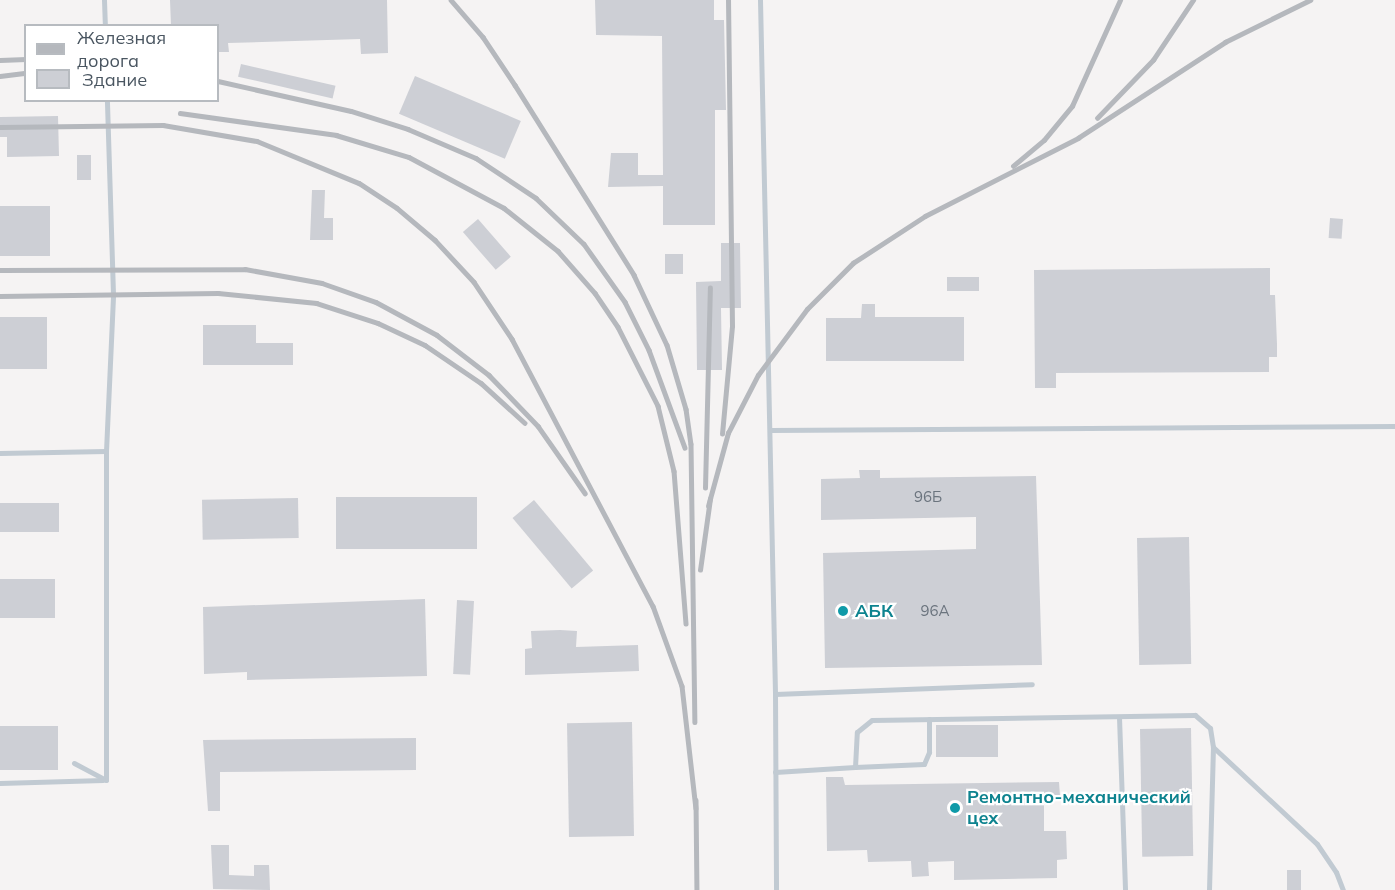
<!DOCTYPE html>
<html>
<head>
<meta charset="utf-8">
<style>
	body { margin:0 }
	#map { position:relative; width:1395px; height:890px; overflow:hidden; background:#f5f3f3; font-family:Mulish,sans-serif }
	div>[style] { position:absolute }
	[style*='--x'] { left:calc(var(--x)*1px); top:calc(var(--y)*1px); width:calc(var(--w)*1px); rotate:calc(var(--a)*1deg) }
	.building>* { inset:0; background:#cdcfd5; transform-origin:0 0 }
	.service>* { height:5px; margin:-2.5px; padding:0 2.5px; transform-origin:2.5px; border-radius:2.5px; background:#c1cad2 }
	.rail>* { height:4.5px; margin:-2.25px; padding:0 2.25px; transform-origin:2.25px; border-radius:2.25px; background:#b5b8bd }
	.dots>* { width:16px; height:16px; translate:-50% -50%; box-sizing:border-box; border:3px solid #fff; border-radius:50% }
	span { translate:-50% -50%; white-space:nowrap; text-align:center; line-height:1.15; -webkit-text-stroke:4.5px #fff; paint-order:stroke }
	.number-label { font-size:15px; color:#6b747e }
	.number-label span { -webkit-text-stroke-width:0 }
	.culture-label { font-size:18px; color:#0d838f; font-weight:700 }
	.left { translate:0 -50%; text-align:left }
	.legend { position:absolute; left:24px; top:24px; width:195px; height:78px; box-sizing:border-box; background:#fff; border:2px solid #b7bbc0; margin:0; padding:8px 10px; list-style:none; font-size:18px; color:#4a5661 }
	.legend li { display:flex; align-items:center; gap:12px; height:30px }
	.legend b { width:30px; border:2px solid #b7bbc0 }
</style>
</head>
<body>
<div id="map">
	<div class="building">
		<i style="clip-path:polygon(170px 0,387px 0,388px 53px,361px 54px,360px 39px,228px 43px,229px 52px,218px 52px,218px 26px,171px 26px)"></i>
		<i style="clip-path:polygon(595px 0,714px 0,714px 20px,724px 20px,726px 110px,715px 110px,715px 225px,663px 225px,663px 186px,608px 187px,611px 153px,638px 153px,638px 175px,663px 175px,662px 36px,596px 35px)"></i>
		<i style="left:241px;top:64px;width:97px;height:13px;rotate:13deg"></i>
		<i style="left:415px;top:76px;width:115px;height:41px;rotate:23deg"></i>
		<i style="clip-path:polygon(58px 116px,59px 156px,7px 157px,7px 137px,0 137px,0 117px)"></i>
		<i style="left:77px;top:155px;width:14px;height:25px"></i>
		<i style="clip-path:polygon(312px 190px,325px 190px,324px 218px,333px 218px,333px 240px,310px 240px)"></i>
		<i style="left:50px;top:206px;width:50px;height:50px;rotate:90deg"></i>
		<i style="left:1330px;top:218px;width:13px;height:20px;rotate:4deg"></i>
		<i style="left:478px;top:219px;width:50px;height:20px;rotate:49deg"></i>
		<i style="clip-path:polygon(721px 243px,740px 243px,741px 308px,721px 308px,722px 370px,697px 370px,696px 282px,721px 281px)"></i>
		<i style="left:665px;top:254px;width:18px;height:20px"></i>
		<i style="clip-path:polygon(1270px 268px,1270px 295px,1275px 295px,1277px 344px,1277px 357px,1269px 357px,1269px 372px,1056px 373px,1056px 388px,1035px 388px,1034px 270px)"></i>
		<i style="left:947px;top:277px;width:32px;height:14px"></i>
		<i style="clip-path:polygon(862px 304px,875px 304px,875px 317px,964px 317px,964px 361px,826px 361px,826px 318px,861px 318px)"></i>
		<i style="left:0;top:317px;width:47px;height:52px"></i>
		<i style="clip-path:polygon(203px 325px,256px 325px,256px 343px,293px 343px,293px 365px,203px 365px)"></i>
		<i style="clip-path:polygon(859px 470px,880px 470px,880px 478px,1036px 476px,1042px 665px,825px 668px,823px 553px,976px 549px,976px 517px,821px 520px,821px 479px,860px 478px)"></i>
		<i style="left:336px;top:497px;width:141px;height:52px"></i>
		<i style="left:298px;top:498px;width:40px;height:96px;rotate:89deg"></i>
		<i style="left:534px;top:500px;width:92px;height:28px;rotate:50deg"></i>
		<i style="left:0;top:503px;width:59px;height:29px"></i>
		<i style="left:1189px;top:537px;width:127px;height:52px;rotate:89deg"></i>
		<i style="left:0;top:579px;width:55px;height:39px"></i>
		<i style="clip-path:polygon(425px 599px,427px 676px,247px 680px,247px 672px,204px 674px,203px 607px)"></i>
		<i style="left:457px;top:600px;width:17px;height:74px;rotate:3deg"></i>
		<i style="clip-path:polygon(560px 630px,577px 631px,576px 647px,638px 645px,639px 671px,525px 675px,525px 649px,532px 648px,531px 631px)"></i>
		<i style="left:632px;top:722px;width:114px;height:65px;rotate:89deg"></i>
		<i style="left:936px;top:725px;width:62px;height:32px"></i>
		<i style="left:0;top:726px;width:58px;height:44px"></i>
		<i style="left:1191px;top:728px;width:128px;height:51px;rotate:89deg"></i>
		<i style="clip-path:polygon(416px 738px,416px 770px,220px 772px,220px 811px,208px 811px,203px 740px)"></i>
		<i style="clip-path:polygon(826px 777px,843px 777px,845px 785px,1059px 782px,1060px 796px,1044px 797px,1044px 831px,1066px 831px,1067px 859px,1057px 860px,1057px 878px,954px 880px,954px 861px,928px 862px,929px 876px,912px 877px,911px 861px,868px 862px,867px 850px,827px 851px)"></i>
		<i style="clip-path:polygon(211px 845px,229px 845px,229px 875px,254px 876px,254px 865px,269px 865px,270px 890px,213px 889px)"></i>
		<i style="left:1301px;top:870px;width:20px;height:14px;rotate:90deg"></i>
	</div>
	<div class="service">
		<i style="--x:104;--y:0;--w:26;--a:88"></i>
		<i style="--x:760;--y:0;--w:694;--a:88.76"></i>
		<i style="--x:775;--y:694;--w:196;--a:89.7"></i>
		<i style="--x:770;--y:430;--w:625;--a:-0.37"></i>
		<i style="--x:0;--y:453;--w:106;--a:-1.1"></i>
		<i style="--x:775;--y:694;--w:257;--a:-2.2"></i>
		<i style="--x:1119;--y:717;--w:173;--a:88"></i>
		<i style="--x:74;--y:763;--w:36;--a:28"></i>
		<i style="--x:106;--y:780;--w:329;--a:-90"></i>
		<i style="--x:106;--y:451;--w:157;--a:-87.4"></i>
		<i style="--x:113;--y:294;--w:194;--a:-91.8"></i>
		<i style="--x:855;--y:767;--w:69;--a:-2.5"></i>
		<i style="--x:924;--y:764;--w:13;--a:-67"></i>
		<i style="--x:929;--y:752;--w:33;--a:-90"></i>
		<i style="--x:775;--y:772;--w:80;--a:-3.6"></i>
		<i style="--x:855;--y:767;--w:35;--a:-87"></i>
		<i style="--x:857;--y:732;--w:19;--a:-39"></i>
		<i style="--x:872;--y:720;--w:323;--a:-0.9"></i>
		<i style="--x:1195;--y:715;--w:20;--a:41"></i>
		<i style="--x:1210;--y:728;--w:19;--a:81"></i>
		<i style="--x:1213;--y:747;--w:142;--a:43"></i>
		<i style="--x:1317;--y:844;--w:34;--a:56"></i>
		<i style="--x:1336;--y:872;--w:19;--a:69"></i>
		<i style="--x:0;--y:783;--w:103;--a:-1.7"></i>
		<i style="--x:1209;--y:890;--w:143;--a:-88.4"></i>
	</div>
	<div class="rail">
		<i style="--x:451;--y:0;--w:49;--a:49.1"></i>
		<i style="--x:483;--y:37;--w:58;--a:56.3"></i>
		<i style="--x:515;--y:85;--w:224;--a:57.9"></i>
		<i style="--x:634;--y:275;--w:77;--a:64.8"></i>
		<i style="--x:667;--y:345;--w:67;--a:73.5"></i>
		<i style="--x:686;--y:409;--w:35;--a:82"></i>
		<i style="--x:691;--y:444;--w:278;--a:89.2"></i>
		<i style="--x:0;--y:60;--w:26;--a:-2"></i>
		<i style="--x:0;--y:76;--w:26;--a:-7"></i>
		<i style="--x:218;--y:81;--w:136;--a:12.7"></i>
		<i style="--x:351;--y:111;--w:60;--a:17.5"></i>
		<i style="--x:408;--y:129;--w:74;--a:23.1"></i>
		<i style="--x:476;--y:158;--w:72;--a:33.7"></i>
		<i style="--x:536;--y:198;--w:66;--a:43.8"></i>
		<i style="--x:584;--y:244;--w:71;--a:54.7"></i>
		<i style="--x:625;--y:302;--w:54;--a:63.4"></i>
		<i style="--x:649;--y:350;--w:104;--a:69.8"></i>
		<i style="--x:180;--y:113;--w:158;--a:8"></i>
		<i style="--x:336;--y:135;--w:76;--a:16.8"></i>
		<i style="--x:409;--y:157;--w:108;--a:28.2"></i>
		<i style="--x:504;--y:208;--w:69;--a:38.5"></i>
		<i style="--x:558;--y:251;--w:56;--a:48.6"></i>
		<i style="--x:595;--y:293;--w:41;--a:55.9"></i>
		<i style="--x:618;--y:327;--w:89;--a:63.1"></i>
		<i style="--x:658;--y:406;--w:67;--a:76.2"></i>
		<i style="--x:674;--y:471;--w:153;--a:85.5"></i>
		<i style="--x:1097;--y:118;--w:81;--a:-46"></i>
		<i style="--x:1153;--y:60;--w:72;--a:-56.3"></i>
		<i style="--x:0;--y:127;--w:163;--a:-0.7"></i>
		<i style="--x:163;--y:125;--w:95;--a:9.7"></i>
		<i style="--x:257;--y:141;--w:110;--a:22.4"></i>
		<i style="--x:359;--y:183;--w:45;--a:33.3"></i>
		<i style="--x:397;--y:208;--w:50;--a:40.1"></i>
		<i style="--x:435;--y:240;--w:57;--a:47.1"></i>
		<i style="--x:474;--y:282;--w:69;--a:56.3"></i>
		<i style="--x:512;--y:339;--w:302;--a:62.2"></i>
		<i style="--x:653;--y:606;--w:85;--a:70.1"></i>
		<i style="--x:682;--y:686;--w:123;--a:83.5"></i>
		<i style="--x:1013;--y:166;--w:40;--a:-40"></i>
		<i style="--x:1044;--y:140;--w:44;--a:-50.5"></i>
		<i style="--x:1072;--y:106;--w:116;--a:-65.6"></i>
		<i style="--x:0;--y:270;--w:245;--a:-0.2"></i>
		<i style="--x:245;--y:269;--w:78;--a:10.3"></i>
		<i style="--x:322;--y:283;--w:57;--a:19.4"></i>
		<i style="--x:376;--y:302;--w:69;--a:28.4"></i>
		<i style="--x:437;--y:335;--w:66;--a:37.6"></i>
		<i style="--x:489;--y:375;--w:71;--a:46.1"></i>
		<i style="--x:538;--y:426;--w:82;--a:55"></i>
		<i style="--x:0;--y:296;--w:218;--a:-0.8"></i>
		<i style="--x:218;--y:293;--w:99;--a:5.8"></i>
		<i style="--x:316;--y:303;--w:65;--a:17.9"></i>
		<i style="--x:378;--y:323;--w:52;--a:25.1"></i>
		<i style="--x:425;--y:345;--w:68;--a:34.2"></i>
		<i style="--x:481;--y:383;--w:59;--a:42.3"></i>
		<i style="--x:722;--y:434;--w:108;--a:-84.7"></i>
		<i style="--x:732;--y:326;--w:326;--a:-90.7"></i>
		<i style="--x:705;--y:488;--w:200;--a:-88.6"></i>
		<i style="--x:708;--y:506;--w:76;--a:-74.7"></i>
		<i style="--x:728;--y:433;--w:65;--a:-62.7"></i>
		<i style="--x:758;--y:375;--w:82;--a:-53.4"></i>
		<i style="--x:807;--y:309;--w:65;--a:-45"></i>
		<i style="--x:853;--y:263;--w:86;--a:-33.1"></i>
		<i style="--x:925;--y:216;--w:172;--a:-27"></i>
		<i style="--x:1078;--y:138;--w:176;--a:-33.1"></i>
		<i style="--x:1225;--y:42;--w:95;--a:-26.3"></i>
		<i style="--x:700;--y:570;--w:72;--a:-82"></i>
		<i style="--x:696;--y:800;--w:90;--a:89.4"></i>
	</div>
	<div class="dots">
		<i style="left:843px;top:611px;background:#0f9aa8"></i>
		<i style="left:955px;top:808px;background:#0f9aa8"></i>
	</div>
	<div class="number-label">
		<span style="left:928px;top:497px">96Б</span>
		<span style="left:935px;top:611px">96А</span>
	</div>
	<div class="culture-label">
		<span class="left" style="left:855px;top:611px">АБК</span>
		<span class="left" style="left:967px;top:808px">Ремонтно-механический<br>цех</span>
	</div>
	<ul class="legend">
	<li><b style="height:8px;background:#b5b8bd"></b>Железная дорога</li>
	<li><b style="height:16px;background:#cdcfd5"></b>Здание</li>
	</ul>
</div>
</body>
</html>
